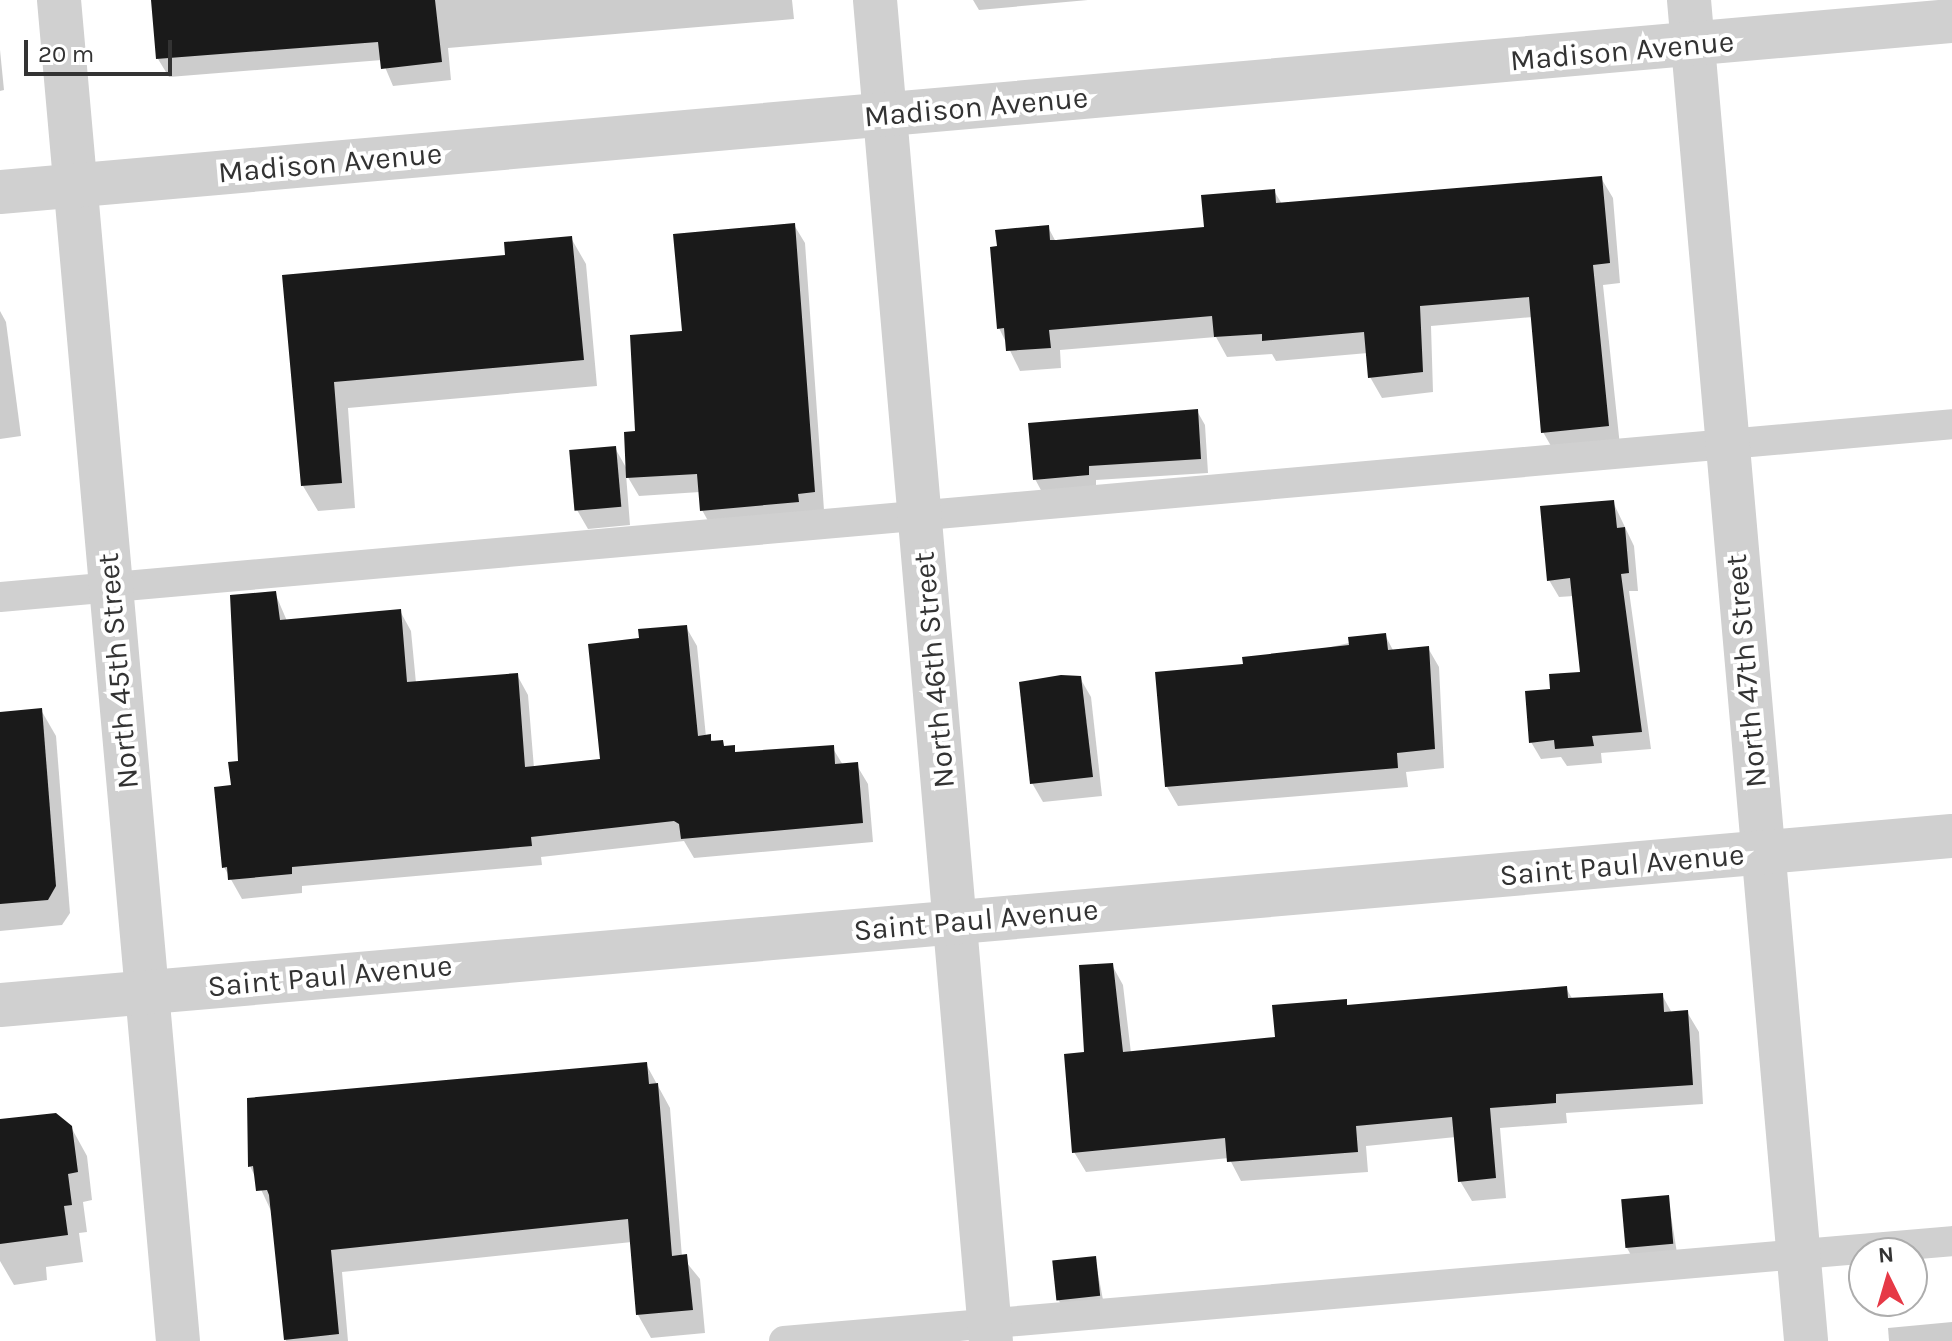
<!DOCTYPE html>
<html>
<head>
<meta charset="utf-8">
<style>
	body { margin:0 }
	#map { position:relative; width:1952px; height:1341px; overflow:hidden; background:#fff; font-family:Karla,sans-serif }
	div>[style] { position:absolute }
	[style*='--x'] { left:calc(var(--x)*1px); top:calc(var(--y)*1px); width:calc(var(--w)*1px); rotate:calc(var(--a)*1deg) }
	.shadow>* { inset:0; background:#0003 }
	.building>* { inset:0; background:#1a1a1a; transform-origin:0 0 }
	.service>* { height:30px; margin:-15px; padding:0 15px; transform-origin:15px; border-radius:15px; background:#d0d0d0 }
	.minor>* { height:44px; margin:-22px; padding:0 22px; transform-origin:22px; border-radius:22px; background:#d0d0d0 }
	span { translate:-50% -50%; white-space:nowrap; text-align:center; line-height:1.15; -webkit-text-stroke:8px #fff; paint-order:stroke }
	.street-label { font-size:30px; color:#333 }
	.north { position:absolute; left:1848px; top:1237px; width:80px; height:80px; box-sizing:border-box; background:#fff; border:2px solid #adadad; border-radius:50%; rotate:355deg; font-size:22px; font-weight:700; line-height:32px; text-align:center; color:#333 }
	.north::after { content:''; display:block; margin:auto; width:28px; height:36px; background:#e63946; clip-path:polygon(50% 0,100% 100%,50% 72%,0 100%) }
	.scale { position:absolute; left:24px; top:40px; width:148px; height:36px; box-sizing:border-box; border:4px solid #333; border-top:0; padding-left:10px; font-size:24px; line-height:28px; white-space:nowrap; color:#333; -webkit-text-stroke:6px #fff; paint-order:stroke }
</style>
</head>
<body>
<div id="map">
	<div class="shadow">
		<i style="clip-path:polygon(153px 0,792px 0,794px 19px,448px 48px,451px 80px,393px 86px,382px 60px,169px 77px,158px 59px)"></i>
		<i style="clip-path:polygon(973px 0,1088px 0,979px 10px)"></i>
		<i style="clip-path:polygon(0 50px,4px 90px,0 91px)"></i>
		<i style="clip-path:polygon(1601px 178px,1613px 198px,1620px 283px,1603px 285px,1620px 446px,1555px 453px,1543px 432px,1533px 317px,1431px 326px,1433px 392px,1382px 398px,1370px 377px,1368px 353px,1276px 361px,1272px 354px,1227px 357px,1216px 337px,1060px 350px,1061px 368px,1020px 371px,999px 328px,1048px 227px,1056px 242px,1206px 229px,1274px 191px,1282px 204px)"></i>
		<i style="clip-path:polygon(794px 225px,805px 243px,824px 510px,712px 528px,702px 510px,700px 492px,639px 496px,626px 474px,630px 525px,588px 529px,577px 510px,615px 448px,628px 471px,637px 433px,684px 333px)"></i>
		<i style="clip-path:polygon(571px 238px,586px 264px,597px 386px,348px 408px,355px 508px,318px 511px,303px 486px,285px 277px,507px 256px)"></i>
		<i style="clip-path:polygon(0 311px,6px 322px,21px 436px,0 439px)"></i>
		<i style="clip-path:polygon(1197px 411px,1205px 425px,1208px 473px,1096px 480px,1096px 489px,1043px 494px,1035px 479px)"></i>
		<i style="clip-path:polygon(1613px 502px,1634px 546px,1638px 591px,1629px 591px,1651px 749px,1601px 753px,1602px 763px,1567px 766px,1561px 757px,1541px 759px,1531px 742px,1552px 691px,1582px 673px,1574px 596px,1559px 597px,1549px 580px)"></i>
		<i style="clip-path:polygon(275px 593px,287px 621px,400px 611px,411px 631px,416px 683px,517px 675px,528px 695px,534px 768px,602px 760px,641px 640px,686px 627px,697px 646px,706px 737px,737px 753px,832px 747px,843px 765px,856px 764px,868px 784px,873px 842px,694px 858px,684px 841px,541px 857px,542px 865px,302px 886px,302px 893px,242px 899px,224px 867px,233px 787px)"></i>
		<i style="clip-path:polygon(1385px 635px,1394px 652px,1428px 648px,1439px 667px,1444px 768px,1406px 772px,1408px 787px,1178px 806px,1167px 787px,1157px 673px,1245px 666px)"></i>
		<i style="clip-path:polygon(1080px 678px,1091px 697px,1102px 796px,1043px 802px,1032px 783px)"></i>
		<i style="clip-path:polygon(41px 710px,56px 736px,70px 913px,62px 925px,0 931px,0 714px)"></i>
		<i style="clip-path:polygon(1112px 965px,1123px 985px,1131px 1053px,1277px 1039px,1345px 1001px,1349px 1007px,1566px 988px,1573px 1000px,1662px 995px,1672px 1013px,1687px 1012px,1699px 1032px,1703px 1104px,1566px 1113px,1567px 1123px,1500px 1128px,1506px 1198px,1472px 1201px,1460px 1181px,1456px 1137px,1366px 1146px,1368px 1172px,1241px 1181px,1229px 1158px,1086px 1172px,1074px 1152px,1086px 1054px)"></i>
		<i style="clip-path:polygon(646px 1064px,670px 1108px,682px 1257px,700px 1279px,705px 1333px,651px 1338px,638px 1315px,632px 1242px,342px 1272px,348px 1341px,286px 1341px,272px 1213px,250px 1166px)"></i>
		<i style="clip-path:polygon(0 1121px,71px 1127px,87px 1156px,92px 1200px,83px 1202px,87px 1232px,79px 1233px,83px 1262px,46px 1267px,47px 1280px,14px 1285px,0 1261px)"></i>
		<i style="clip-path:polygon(1668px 1197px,1677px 1253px,1632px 1257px,1627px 1248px)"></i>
		<i style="clip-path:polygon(1095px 1258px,1104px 1305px,1063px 1308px,1058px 1299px)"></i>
		<i style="clip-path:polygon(1952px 1322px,1952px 1341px,1889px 1341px,1888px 1328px)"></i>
	</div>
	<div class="building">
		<i style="clip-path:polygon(151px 0,435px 0,442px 62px,381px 69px,378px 42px,156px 59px)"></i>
		<i style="clip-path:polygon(1602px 176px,1610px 263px,1593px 265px,1609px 426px,1541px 433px,1529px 297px,1420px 306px,1423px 372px,1368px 378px,1364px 332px,1262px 341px,1262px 334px,1214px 337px,1212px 316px,1049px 330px,1051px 348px,1006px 351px,1004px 328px,997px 329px,990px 247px,997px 246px,995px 230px,1049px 225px,1050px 240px,1056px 240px,1204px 227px,1201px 195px,1275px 189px,1276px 203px)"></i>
		<i style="clip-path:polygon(795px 223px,815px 492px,798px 494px,799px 502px,700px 511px,697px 474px,626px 478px,624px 432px,635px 431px,630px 335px,682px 331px,673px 234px)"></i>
		<i style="clip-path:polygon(572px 236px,584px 360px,334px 382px,342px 483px,301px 486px,282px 275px,505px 255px,504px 242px)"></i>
		<i style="clip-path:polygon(1198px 409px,1201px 459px,1089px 466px,1089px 475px,1033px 480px,1028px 423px)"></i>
		<i style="left:616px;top:446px;width:61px;height:47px;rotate:85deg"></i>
		<i style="clip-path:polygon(1614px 500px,1617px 528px,1625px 527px,1629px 573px,1621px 574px,1642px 732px,1592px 736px,1594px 746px,1555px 749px,1554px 740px,1529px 743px,1525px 691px,1550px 689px,1549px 674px,1580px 672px,1570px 578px,1547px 581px,1540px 506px)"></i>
		<i style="clip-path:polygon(276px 591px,280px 620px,401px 609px,407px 682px,518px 673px,525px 767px,600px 759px,588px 644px,639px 638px,638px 629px,687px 625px,698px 736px,711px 734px,711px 741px,723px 740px,724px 746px,735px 745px,735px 752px,834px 745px,835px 764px,858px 762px,863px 823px,681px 839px,679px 824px,674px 821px,531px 837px,532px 846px,292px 867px,292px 874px,228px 880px,227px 867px,222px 868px,214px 787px,231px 785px,228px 762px,238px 761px,230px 595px)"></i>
		<i style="clip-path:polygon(1386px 633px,1388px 650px,1429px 646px,1435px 749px,1397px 753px,1398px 768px,1165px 787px,1155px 672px,1243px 664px,1242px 657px,1349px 645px,1348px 637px)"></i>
		<i style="clip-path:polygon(1061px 675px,1081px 676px,1093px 777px,1030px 784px,1019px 682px)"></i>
		<i style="clip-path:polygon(42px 708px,56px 886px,48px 900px,0 904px,0 712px)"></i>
		<i style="clip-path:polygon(1113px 963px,1123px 1052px,1275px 1037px,1272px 1005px,1347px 999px,1347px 1005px,1567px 986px,1568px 998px,1663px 993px,1664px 1012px,1688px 1010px,1693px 1085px,1556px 1094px,1556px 1103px,1490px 1108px,1496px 1178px,1458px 1182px,1452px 1117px,1356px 1126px,1358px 1152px,1227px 1162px,1225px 1138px,1072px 1153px,1064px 1054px,1084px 1052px,1079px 965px)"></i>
		<i style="clip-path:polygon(647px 1062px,649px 1084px,658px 1083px,672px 1256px,687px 1254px,693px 1310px,636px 1315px,628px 1219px,331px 1250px,339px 1334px,284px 1340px,269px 1195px,267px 1190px,256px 1191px,253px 1166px,248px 1167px,247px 1098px)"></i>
		<i style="clip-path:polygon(56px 1113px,72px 1126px,78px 1172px,68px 1174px,72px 1205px,64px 1206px,68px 1235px,0 1244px,0 1119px)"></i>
		<i style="left:1669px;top:1195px;width:49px;height:48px;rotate:85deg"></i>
		<i style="left:1096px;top:1256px;width:40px;height:44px;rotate:84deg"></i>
	</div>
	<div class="service">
		<i style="--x:0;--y:597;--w:1960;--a:-5.06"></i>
		<i style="--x:784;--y:1341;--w:1172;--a:-4.89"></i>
	</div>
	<div class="minor">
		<i style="--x:59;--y:0;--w:1346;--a:84.93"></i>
		<i style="--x:875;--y:0;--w:1346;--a:85.06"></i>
		<i style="--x:1689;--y:0;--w:1346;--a:85.01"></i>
		<i style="--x:0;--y:192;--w:1959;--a:-5.01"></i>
		<i style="--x:0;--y:1005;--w:1959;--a:-4.95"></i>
	</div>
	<div class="street-label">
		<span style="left:1622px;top:51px;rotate:-5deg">Madison Avenue</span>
		<span style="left:976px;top:107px;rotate:-5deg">Madison Avenue</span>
		<span style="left:330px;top:163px;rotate:-5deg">Madison Avenue</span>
		<span style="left:934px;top:670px;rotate:-95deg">North 46th Street</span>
		<span style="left:118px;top:671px;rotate:-95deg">North 45th Street</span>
		<span style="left:1746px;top:671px;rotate:-95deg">North 47th Street</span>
		<span style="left:1622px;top:865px;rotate:-5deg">Saint Paul Avenue</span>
		<span style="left:976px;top:920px;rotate:-5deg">Saint Paul Avenue</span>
		<span style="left:330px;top:976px;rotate:-5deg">Saint Paul Avenue</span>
	</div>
	<div class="north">N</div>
	<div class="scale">20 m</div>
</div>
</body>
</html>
